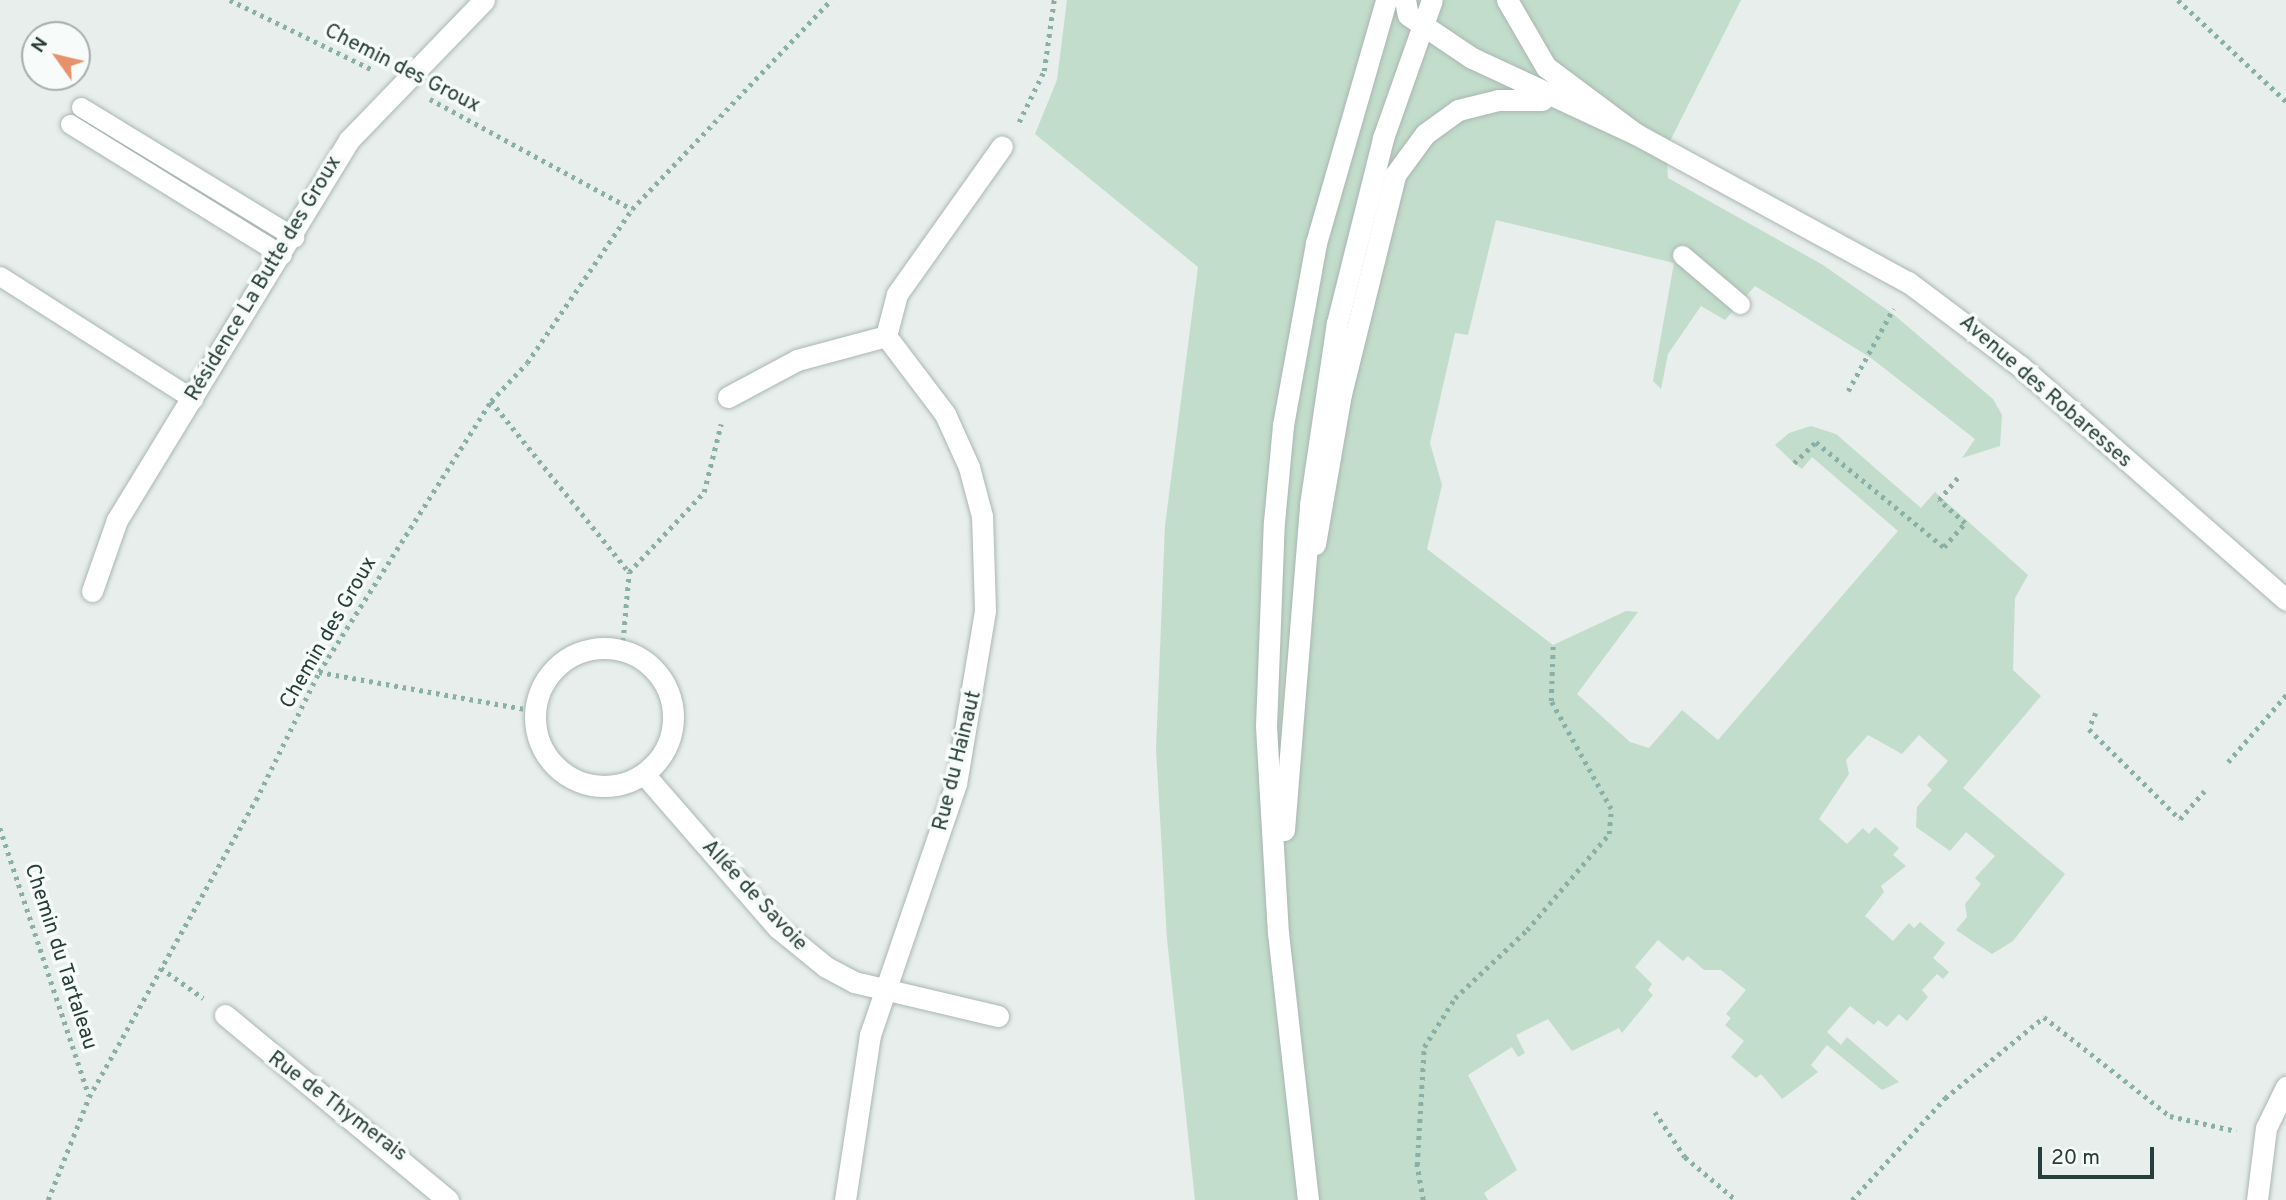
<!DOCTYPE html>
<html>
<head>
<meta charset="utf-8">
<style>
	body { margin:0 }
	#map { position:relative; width:2286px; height:1200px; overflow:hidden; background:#e7eeeb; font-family:Overpass,sans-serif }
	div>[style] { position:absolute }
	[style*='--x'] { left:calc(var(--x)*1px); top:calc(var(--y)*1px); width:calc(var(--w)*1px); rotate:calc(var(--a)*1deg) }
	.green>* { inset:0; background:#c2ddcb }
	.path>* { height:4.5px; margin-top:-2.25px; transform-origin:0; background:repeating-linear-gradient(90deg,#8aafa6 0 3.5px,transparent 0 8.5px) }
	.roads { filter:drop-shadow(0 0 2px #aab6b2) drop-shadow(0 0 2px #aab6b2) }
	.service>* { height:19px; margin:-9.5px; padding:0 9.5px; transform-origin:9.5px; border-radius:9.5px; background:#fff }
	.minor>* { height:21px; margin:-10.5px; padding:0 10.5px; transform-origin:10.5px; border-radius:10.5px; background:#fff }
	.minor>.ring { margin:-10.5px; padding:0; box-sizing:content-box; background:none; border:21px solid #fff; border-radius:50% }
	.tertiary>* { height:21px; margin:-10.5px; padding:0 10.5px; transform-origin:10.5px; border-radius:10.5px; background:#fff }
	.secondary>* { height:21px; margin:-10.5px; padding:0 10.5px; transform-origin:10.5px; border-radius:10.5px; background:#fff }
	span { translate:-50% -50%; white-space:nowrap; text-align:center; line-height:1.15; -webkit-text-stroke:7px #f7fbf9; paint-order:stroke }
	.street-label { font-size:21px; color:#273f3a }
	.north { position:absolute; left:21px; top:21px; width:70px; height:70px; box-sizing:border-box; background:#f7fbf9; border:2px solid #a4b0ad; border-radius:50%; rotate:304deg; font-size:19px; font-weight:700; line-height:28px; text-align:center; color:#273f3a }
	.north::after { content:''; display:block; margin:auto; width:24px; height:32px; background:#e7926c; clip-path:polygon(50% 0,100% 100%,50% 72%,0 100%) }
	.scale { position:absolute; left:2038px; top:1147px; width:116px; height:32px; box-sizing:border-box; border:4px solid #273f3a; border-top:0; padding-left:9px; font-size:21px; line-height:24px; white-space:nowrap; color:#273f3a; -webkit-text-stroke:5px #f7fbf9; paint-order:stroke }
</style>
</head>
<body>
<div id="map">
	<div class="green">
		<i style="clip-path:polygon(1067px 0,1741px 0,1666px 149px,1668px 178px,1823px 265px,1893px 314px,1993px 399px,2002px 415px,2000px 446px,1962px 458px,1975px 439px,1871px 358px,1755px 286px,1725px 320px,1701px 306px,1668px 354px,1661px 389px,1653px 381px,1674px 263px,1496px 220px,1468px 335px,1455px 333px,1430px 443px,1442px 485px,1427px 549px,1553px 645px,1626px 611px,1638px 612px,1577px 694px,1630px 742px,1649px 748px,1682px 710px,1718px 740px,1898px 531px,1812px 457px,1802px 469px,1794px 463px,1775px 445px,1789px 433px,1811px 426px,1836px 434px,1921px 508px,1935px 492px,2028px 575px,2015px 598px,2013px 670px,2041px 696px,1963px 788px,2065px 874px,2013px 941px,1992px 954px,1956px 930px,1967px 917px,1965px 904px,1981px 884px,1975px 878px,1995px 856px,1966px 832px,1950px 851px,1916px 827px,1917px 807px,1932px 790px,1927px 785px,1948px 761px,1919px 735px,1902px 754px,1868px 735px,1846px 760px,1849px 774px,1819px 819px,1847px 844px,1863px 828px,1869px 834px,1875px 827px,1899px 848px,1893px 855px,1906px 866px,1881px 886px,1884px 892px,1865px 916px,1893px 941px,1909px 923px,1914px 928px,1920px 922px,1945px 943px,1933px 958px,1949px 972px,1943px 979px,1937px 974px,1922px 990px,1928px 997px,1907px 1021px,1899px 1014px,1887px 1027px,1878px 1020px,1874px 1025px,1850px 1006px,1827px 1032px,1841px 1045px,1847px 1037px,1899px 1082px,1882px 1090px,1827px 1045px,1811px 1065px,1818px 1072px,1782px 1099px,1761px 1074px,1756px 1078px,1731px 1057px,1744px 1041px,1725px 1025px,1731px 1018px,1726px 1014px,1746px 990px,1721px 970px,1704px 970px,1688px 956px,1683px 961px,1658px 940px,1635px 967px,1652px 984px,1648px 990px,1653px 995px,1622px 1033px,1619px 1028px,1572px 1051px,1548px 1019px,1516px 1035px,1525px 1053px,1518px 1057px,1512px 1047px,1468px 1075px,1517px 1170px,1484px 1193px,1488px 1200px,1195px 1200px,1167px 939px,1156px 749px,1165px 526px,1198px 267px,1035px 134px,1057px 80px)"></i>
	</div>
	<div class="path">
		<i style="--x:230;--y:0;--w:161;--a:26.1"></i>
		<i style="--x:2178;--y:0;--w:148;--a:43.1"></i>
		<i style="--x:430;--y:99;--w:230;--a:28.6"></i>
		<i style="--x:1019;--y:122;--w:57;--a:-63.9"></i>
		<i style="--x:1044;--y:71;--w:72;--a:-82"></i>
		<i style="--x:1848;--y:391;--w:94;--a:-61.2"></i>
		<i style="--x:491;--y:401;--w:220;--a:51.1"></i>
		<i style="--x:1794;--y:463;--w:30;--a:-44"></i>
		<i style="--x:1816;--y:442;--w:166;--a:39.4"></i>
		<i style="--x:1944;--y:547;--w:32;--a:-49"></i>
		<i style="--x:1965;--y:523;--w:35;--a:-139"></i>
		<i style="--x:1939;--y:500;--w:30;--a:-50"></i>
		<i style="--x:622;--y:650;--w:78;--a:-84.9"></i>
		<i style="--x:629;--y:572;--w:110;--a:-46.8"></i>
		<i style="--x:704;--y:492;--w:70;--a:-76"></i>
		<i style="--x:319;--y:672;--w:219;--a:10.2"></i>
		<i style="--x:2096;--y:713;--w:17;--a:114"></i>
		<i style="--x:2089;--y:729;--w:128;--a:44.7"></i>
		<i style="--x:2180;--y:819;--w:37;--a:-49"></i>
		<i style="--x:2228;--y:762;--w:89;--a:-49.1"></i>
		<i style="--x:0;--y:828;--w:282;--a:71.6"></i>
		<i style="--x:161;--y:968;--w:52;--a:35.5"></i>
		<i style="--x:1655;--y:1112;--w:54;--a:56.3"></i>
		<i style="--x:1685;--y:1157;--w:67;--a:40.1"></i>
		<i style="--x:48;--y:1200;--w:111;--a:-68.3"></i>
		<i style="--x:89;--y:1097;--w:341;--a:-60.7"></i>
		<i style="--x:256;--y:800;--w:143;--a:-63.8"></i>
		<i style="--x:319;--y:672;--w:321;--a:-57.6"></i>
		<i style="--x:491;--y:401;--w:52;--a:-46.5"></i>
		<i style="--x:527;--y:363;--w:186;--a:-55.7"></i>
		<i style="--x:632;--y:209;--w:289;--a:-46.4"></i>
		<i style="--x:1423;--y:1200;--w:36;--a:-100"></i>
		<i style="--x:1417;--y:1165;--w:118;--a:-86.6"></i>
		<i style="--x:1424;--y:1047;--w:58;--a:-57.7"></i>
		<i style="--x:1455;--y:998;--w:99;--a:-43.4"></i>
		<i style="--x:1527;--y:930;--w:126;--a:-49.5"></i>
		<i style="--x:1609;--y:834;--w:25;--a:-85"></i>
		<i style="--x:1611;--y:809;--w:124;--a:-119.1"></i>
		<i style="--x:1551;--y:701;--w:56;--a:-88"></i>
		<i style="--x:1852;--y:1200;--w:138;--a:-47.6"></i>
		<i style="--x:1945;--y:1098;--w:128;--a:-39.3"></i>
		<i style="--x:2044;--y:1017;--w:160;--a:38.2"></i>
		<i style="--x:2170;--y:1116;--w:68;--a:12.8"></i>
	</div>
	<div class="roads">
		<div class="service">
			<i style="--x:81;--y:107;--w:250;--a:31.4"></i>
			<i style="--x:70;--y:124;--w:249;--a:31.7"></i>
			<i style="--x:1682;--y:255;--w:76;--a:40.2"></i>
			<i style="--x:0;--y:276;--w:229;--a:32.5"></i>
		</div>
		<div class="minor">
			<i style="--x:728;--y:397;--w:78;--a:-28.2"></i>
			<i style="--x:797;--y:360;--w:92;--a:-15.1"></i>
			<i style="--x:886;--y:336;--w:43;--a:-75.3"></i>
			<i style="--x:897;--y:294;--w:181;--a:-54.6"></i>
			<i style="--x:92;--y:591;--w:75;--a:-70.6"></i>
			<i style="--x:117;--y:520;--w:445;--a:-58.6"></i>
			<i style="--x:349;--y:140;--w:194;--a:-46"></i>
			<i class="ring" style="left:535px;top:648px;width:117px;height:117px"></i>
			<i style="--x:644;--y:774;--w:203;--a:49"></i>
			<i style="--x:777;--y:927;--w:63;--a:39.2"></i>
			<i style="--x:826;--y:967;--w:32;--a:28"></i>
			<i style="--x:854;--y:982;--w:148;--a:13.3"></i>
			<i style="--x:225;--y:1015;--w:290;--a:39.7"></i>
			<i style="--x:845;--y:1200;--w:167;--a:-81.4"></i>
			<i style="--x:870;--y:1035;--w:265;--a:-71.1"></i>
			<i style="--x:956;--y:784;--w:176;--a:-80.5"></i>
			<i style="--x:985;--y:610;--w:94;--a:-91.8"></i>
			<i style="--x:982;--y:516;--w:51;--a:-104.9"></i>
			<i style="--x:969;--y:467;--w:58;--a:-114.4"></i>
			<i style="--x:945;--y:414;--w:98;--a:-127.1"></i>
		</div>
		<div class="tertiary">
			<i style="--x:1405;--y:0;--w:15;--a:79"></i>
			<i style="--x:1408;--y:15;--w:77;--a:33.9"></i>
			<i style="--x:1472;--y:58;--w:181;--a:24.9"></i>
			<i style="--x:1636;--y:134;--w:310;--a:28.6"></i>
			<i style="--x:1908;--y:282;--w:140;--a:36.9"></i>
			<i style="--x:2020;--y:366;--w:354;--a:41.3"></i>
			<i style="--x:1315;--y:544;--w:152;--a:-80.2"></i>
			<i style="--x:1341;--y:394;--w:226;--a:-76.1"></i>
			<i style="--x:1395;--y:175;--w:51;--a:-53.8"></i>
			<i style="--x:1425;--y:134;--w:41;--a:-36"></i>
			<i style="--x:1458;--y:110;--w:41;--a:-14"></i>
			<i style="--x:1498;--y:100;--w:44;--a:0"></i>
			<i style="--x:2257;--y:1200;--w:73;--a:-82.9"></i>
			<i style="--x:2266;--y:1128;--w:46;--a:-64"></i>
		</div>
		<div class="secondary">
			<i style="--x:1507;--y:0;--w:78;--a:59.8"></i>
			<i style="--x:1546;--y:67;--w:112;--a:36.7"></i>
			<i style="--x:1284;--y:830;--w:326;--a:-85.4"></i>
			<i style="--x:1310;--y:505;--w:184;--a:-81.6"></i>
			<i style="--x:1337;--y:323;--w:191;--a:-76"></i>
			<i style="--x:1383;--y:138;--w:146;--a:-70.5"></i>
			<i style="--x:1308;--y:1200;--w:268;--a:-96.4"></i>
			<i style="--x:1278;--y:934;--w:208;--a:-93.3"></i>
			<i style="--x:1266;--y:726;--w:204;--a:-87.8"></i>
			<i style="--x:1274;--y:522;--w:97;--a:-84.7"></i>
			<i style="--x:1283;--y:425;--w:185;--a:-79.7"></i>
			<i style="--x:1316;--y:243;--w:253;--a:-73.9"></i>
		</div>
	</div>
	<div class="street-label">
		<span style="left:402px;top:69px;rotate:27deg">Chemin des Groux</span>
		<span style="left:264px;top:279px;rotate:-59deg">Résidence La Butte des Groux</span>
		<span style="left:2045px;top:392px;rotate:41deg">Avenue des Robaresses</span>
		<span style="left:329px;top:633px;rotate:-60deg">Chemin des Groux</span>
		<span style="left:958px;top:761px;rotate:-76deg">Rue du Hainaut</span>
		<span style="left:754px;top:896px;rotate:47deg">Allée de Savoie</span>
		<span style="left:60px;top:957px;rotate:72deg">Chemin du Tartaleau</span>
		<span style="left:337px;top:1107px;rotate:37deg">Rue de Thymerais</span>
	</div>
	<div class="north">N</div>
	<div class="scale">20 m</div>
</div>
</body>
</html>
